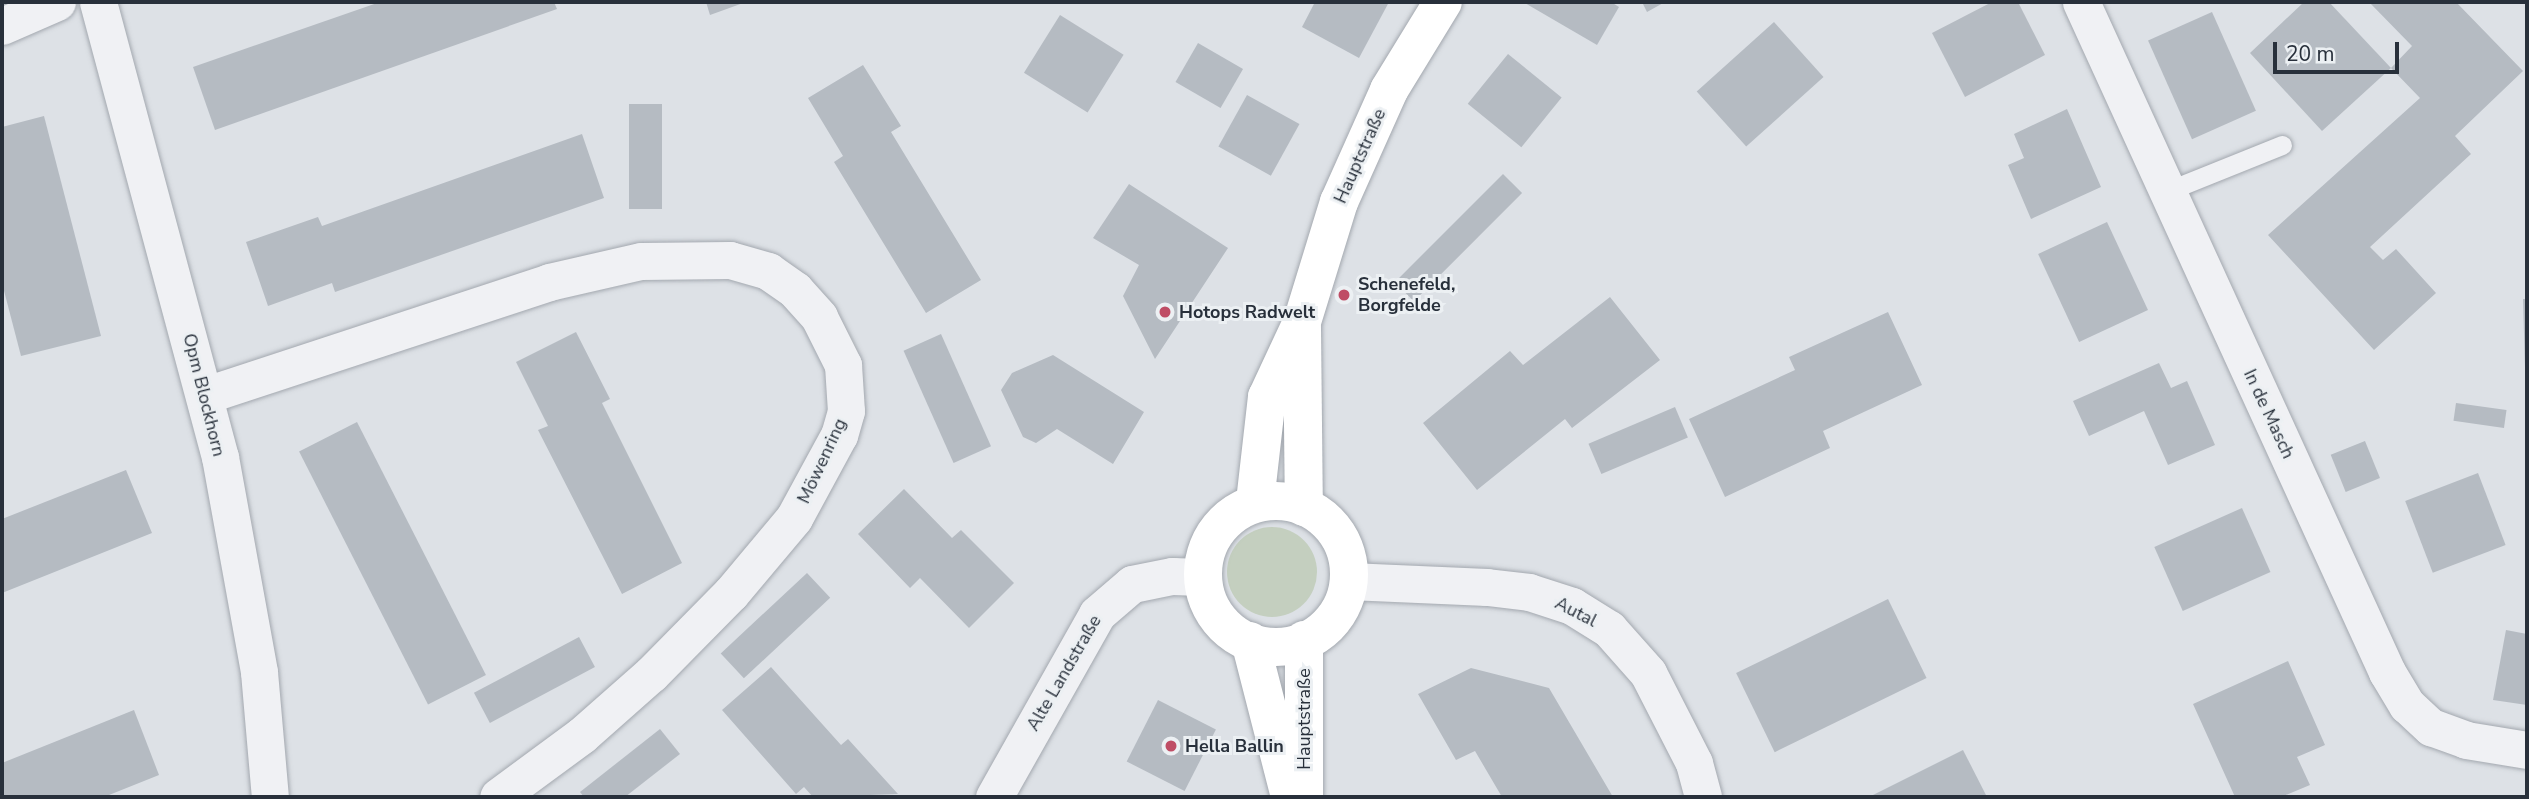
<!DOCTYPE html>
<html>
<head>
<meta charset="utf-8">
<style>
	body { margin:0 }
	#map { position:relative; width:2529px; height:799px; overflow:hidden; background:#dde1e6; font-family:"Nunito Sans",sans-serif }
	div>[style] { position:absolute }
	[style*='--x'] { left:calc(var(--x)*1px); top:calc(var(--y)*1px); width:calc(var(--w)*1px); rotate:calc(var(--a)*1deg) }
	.green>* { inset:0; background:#c4cfbf }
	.round { border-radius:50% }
	.building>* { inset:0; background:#b5bbc2; transform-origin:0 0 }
	.roads { filter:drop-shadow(0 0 2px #a3a8af) drop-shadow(0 0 2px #a3a8af) }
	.lane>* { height:19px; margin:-9.5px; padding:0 9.5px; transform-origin:9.5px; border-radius:9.5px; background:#f0f1f4 }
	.street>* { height:37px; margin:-18.5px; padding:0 18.5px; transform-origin:18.5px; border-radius:18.5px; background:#f0f1f4 }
	.secondary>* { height:38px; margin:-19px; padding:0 19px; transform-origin:19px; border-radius:19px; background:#fff }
	.secondary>.ring { margin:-19px; padding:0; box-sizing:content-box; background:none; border:38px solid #fff; border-radius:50% }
	.dots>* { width:19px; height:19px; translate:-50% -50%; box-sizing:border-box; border:4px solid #ecf0f3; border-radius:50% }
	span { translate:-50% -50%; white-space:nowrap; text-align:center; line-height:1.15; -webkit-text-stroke:6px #ecf0f3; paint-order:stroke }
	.street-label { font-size:18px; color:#28303b }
	.poi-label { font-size:18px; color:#28303b; font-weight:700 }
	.left { translate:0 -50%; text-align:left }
	.frame { position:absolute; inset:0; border:4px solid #28303b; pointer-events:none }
	.scale { position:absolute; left:2273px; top:42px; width:126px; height:32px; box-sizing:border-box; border:4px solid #28303b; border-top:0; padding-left:9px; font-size:21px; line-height:24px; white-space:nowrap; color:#28303b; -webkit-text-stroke:5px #ecf0f3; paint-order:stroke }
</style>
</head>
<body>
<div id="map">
	<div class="green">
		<i class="round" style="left:1227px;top:527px;width:90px;height:90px"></i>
	</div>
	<div class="building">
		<i style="clip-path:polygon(380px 2px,554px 2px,557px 9px,215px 130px,193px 67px)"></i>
		<i style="clip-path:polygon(706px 2px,746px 2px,710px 15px)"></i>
		<i style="clip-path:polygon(1315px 2px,1389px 2px,1359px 58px,1302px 27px)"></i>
		<i style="clip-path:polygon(1523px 2px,1611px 2px,1619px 7px,1597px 45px)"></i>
		<i style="clip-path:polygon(1642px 2px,1665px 2px,1647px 12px)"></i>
		<i style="clip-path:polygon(1992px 2px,2018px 2px,2045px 55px,1965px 97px,1932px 33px)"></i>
		<i style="clip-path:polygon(2304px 2px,2329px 2px,2391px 68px,2322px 131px,2250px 53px)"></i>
		<i style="clip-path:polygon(2369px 2px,2456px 2px,2523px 71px,2455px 136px,2471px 154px,2370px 247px,2383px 260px,2396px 249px,2436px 293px,2374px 350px,2268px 235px,2420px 98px,2391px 68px,2412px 46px)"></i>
		<i style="left:2212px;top:12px;width:108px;height:70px;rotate:66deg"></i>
		<i style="left:1060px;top:15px;width:75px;height:68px;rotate:32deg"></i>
		<i style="left:1774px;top:22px;width:74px;height:104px;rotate:48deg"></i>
		<i style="left:1198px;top:43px;width:52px;height:45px;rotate:30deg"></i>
		<i style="left:1508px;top:54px;width:69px;height:64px;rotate:39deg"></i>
		<i style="clip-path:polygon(863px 65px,901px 126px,891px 132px,981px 280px,926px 313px,834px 162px,843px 156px,808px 98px)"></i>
		<i style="left:1247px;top:95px;width:60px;height:59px;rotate:29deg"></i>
		<i style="left:629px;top:104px;width:33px;height:105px"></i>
		<i style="clip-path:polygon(2067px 109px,2101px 187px,2031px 219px,2008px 165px,2024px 158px,2014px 134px)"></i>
		<i style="clip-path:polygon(44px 116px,101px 336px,21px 356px,2px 283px,2px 127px)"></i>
		<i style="clip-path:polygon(582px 134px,604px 198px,335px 292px,332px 283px,268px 306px,246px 242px,318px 217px,322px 226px)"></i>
		<i style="left:1503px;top:174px;width:27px;height:153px;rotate:45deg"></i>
		<i style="clip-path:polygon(1129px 184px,1228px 248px,1155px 359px,1123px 296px,1139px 265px,1093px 238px)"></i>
		<i style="left:2107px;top:222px;width:97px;height:76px;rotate:65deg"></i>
		<i style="clip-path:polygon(1610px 297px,1660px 360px,1572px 428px,1565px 419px,1477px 490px,1423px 423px,1510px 351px,1523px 365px)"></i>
		<i style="clip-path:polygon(2523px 299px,2527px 299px,2527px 368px,2525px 368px)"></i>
		<i style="clip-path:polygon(1888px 312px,1922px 385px,1823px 431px,1830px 448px,1725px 497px,1689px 419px,1795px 370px,1789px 357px)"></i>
		<i style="clip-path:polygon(576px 332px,610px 399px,602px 403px,682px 563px,622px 594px,538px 430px,548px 426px,516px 362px)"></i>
		<i style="left:941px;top:334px;width:123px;height:41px;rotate:66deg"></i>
		<i style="clip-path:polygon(1053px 355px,1144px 412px,1113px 464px,1057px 429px,1036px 443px,1023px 437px,1001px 390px,1012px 373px)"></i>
		<i style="clip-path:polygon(2159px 363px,2171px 388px,2187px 381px,2215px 445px,2168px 465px,2144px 411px,2089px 436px,2073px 401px)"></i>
		<i style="left:2456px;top:403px;width:51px;height:18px;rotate:8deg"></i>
		<i style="left:1675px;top:407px;width:33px;height:94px;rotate:67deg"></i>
		<i style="left:357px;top:422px;width:284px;height:65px;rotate:63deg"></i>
		<i style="left:2365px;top:441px;width:40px;height:37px;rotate:68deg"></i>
		<i style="clip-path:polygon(126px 470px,152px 533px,2px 593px,2px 519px)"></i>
		<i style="left:2478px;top:473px;width:77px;height:78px;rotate:69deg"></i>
		<i style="clip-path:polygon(904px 489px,952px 538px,961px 530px,1014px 583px,969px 628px,920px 578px,910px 588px,858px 534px)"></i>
		<i style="left:2242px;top:508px;width:70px;height:96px;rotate:66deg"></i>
		<i style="left:807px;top:573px;width:34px;height:118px;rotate:47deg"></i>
		<i style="left:1888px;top:599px;width:88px;height:169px;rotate:64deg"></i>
		<i style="clip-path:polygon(2506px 630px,2527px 634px,2527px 705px,2493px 700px)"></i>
		<i style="left:579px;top:637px;width:34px;height:119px;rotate:62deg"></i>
		<i style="clip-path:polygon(2288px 661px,2325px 745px,2297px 757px,2310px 785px,2281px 797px,2235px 797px,2193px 704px)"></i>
		<i style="clip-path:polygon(771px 667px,841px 745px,848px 739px,898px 794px,813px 797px,804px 787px,796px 794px,722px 710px)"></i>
		<i style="clip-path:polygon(1471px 668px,1549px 688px,1613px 797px,1502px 797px,1475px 751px,1456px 760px,1418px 694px)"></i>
		<i style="left:1158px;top:700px;width:65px;height:69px;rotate:27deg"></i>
		<i style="clip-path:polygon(134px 710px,159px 775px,104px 797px,2px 797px,2px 763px)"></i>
		<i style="clip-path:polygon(660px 729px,680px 754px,625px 797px,584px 797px,580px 792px)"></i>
		<i style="clip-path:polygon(1963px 750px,1987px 797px,1869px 797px)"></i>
	</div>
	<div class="roads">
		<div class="lane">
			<i style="--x:2165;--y:192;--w:126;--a:-21.9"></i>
		</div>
		<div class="street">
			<i style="--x:98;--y:2;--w:471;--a:75"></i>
			<i style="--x:220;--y:457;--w:219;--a:79.7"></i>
			<i style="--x:259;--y:672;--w:125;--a:85"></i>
			<i style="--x:2081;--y:2;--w:737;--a:65.45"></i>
			<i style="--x:2387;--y:672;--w:39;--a:59"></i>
			<i style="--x:2407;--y:705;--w:33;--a:43"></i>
			<i style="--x:2431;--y:727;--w:37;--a:20"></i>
			<i style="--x:2466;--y:740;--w:62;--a:9.3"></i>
			<i style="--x:2;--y:26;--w:60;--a:-23.6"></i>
			<i style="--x:206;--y:395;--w:361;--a:-18.2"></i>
			<i style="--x:549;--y:282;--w:94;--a:-12.9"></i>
			<i style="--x:641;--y:261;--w:89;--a:-0.6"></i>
			<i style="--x:730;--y:260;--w:40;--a:16"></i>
			<i style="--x:768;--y:271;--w:33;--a:35"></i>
			<i style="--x:795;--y:290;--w:36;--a:48"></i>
			<i style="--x:819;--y:317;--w:54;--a:63.4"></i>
			<i style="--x:843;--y:365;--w:46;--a:86.3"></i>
			<i style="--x:846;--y:411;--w:25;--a:106"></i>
			<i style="--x:839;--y:435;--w:94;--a:118.5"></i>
			<i style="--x:794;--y:518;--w:98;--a:130"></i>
			<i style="--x:731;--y:593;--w:114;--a:134.6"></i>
			<i style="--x:651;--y:674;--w:92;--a:138.5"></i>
			<i style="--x:582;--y:735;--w:104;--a:143.6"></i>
			<i style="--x:1349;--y:581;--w:138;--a:2.5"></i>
			<i style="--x:1487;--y:587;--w:42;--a:6.8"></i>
			<i style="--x:1529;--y:592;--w:45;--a:18"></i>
			<i style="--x:1572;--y:606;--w:44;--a:31.9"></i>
			<i style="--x:1609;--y:629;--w:59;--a:48.4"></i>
			<i style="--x:1648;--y:673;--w:101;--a:62.9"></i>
			<i style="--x:1694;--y:763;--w:35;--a:75"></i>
			<i style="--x:994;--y:797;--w:210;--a:-60.6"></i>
			<i style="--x:1097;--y:614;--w:46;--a:-40.6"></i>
			<i style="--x:1132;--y:584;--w:41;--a:-11.3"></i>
			<i style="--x:1172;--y:576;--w:30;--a:2"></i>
		</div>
		<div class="secondary">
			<i style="--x:1302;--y:328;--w:179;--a:89.4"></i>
			<i class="ring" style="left:1203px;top:501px;width:108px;height:108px"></i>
			<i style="--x:1255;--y:502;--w:106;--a:-83.5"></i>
			<i style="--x:1267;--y:397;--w:83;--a:-65"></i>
			<i style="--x:1302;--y:322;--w:126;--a:-72.9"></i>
			<i style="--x:1339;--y:202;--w:123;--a:-65.9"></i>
			<i style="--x:1389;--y:90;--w:103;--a:-58.5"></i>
			<i style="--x:1250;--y:641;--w:161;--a:75.6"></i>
			<i style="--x:1304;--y:797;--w:157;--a:-90"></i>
		</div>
	</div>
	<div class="dots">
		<i style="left:1344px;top:295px;background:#bf4d65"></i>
		<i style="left:1165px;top:312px;background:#bf4d65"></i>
		<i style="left:1171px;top:746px;background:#bf4d65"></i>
	</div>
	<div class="street-label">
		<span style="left:1360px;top:156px;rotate:-66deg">Hauptstraße</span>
		<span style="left:204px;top:395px;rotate:76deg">Opm Blockhorn</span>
		<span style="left:2269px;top:414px;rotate:65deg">In de Masch</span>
		<span style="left:822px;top:461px;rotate:-65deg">Möwenring</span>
		<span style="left:1576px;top:612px;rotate:27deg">Autal</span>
		<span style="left:1064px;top:673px;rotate:-60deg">Alte Landstraße</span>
		<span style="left:1304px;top:719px;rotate:-90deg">Hauptstraße</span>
	</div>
	<div class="poi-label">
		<span class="left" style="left:1358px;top:295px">Schenefeld,<br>Borgfelde</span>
		<span class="left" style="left:1179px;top:312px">Hotops Radwelt</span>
		<span class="left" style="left:1185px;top:746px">Hella Ballin</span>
	</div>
	<div class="frame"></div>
	<div class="scale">20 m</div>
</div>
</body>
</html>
